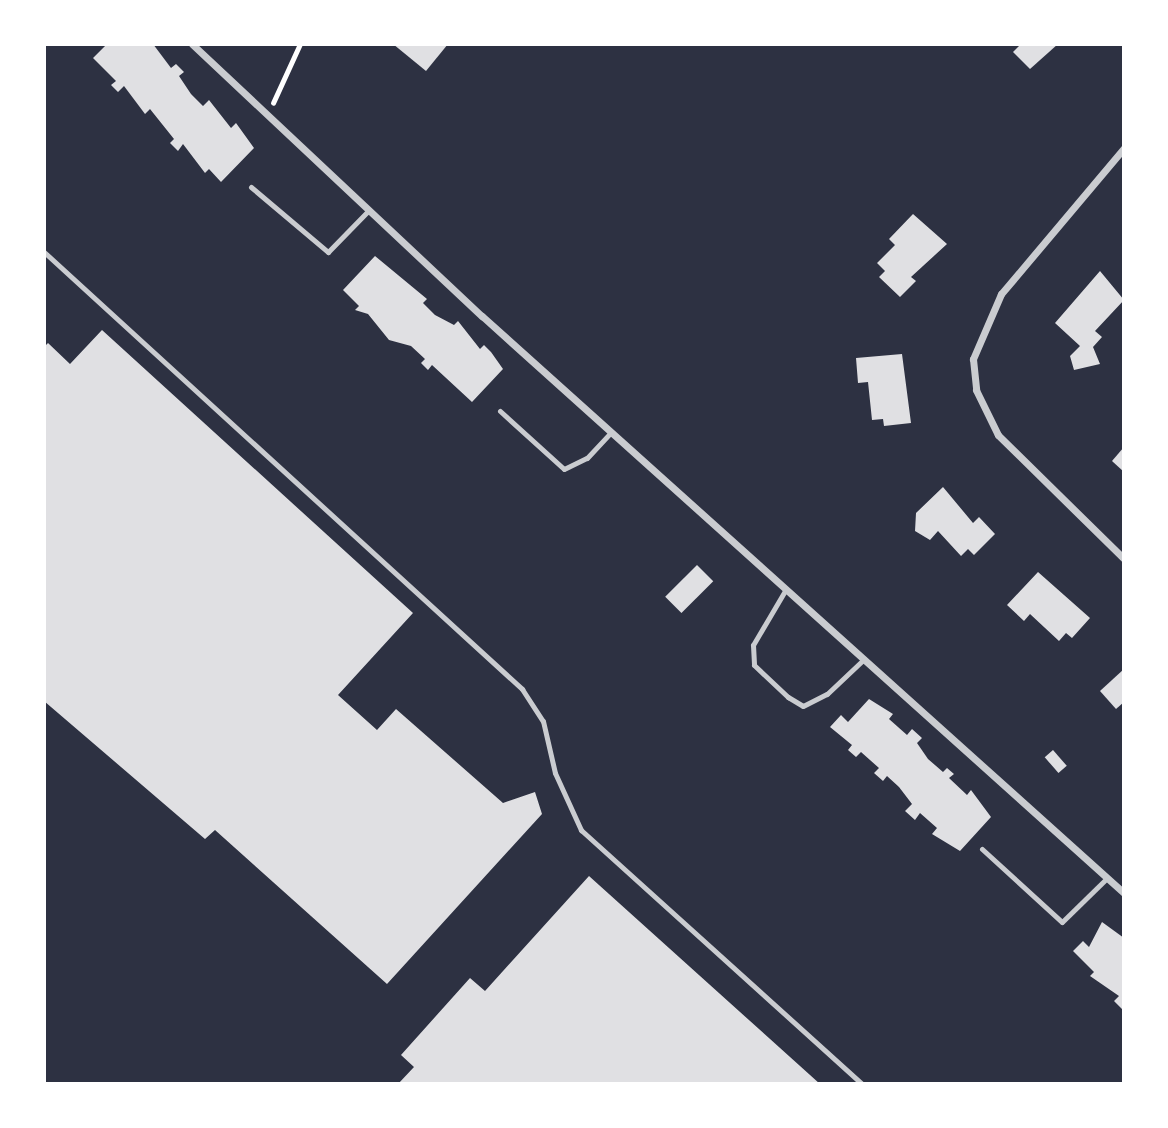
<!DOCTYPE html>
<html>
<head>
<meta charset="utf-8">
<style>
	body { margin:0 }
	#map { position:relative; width:1168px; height:1128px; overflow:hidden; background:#2d3142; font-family:Mulish,sans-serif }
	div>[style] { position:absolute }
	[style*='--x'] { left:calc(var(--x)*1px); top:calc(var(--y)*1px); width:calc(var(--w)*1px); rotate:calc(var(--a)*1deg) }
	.building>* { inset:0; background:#e0e0e3; transform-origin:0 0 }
	.path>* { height:4.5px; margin:-2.25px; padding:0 2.25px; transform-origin:2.25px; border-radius:2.25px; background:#fff }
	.service>* { height:5px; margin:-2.5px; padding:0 2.5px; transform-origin:2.5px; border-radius:2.5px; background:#caccd0 }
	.minor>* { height:7px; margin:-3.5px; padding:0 3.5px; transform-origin:3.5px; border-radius:3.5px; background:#caccd0 }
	span { translate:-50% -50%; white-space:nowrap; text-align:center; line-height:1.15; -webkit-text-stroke:7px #fff; paint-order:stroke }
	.frame { position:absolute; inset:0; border:46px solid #fff; pointer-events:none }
</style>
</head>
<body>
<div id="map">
	<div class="building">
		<i style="clip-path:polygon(107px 44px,153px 44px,171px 68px,176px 64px,184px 72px,179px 76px,191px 94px,203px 106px,209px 100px,231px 128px,236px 123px,254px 148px,221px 182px,209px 169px,205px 173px,183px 144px,178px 151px,170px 143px,174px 139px,150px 109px,145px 114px,124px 86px,118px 92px,111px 85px,116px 81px,93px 58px)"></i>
		<i style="clip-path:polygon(393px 44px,448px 44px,426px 71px)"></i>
		<i style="clip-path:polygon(1021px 44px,1058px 44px,1030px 69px,1013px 52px)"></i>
		<i style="clip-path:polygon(913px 214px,947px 244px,911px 277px,916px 281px,900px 297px,879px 277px,885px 271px,877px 263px,895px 245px,889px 239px)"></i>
		<i style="clip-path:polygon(375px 256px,427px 299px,423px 303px,435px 315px,454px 325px,458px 321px,480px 349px,484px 345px,491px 352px,503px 369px,472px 402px,432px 365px,428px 370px,421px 363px,425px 359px,411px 346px,389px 340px,368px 314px,355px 310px,359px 306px,343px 290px)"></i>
		<i style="clip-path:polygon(1100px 271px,1124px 300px,1095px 331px,1102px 337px,1093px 347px,1100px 364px,1074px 370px,1070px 356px,1080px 346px,1055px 323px)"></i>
		<i style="clip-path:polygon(102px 330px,413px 613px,338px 695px,377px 730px,396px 709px,503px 803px,535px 792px,542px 814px,387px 984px,215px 830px,205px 839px,44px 701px,44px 347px,48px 343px,70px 364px)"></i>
		<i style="clip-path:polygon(902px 354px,911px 423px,884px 426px,883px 419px,872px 420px,868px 382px,858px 383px,856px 358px)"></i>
		<i style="clip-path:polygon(1124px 447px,1124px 472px,1112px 461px)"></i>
		<i style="clip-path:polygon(943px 487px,973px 523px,979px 517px,995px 534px,974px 555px,968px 549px,961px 556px,938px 531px,930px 540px,915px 531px,916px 513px)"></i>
		<i style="left:697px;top:565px;width:23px;height:45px;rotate:45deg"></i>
		<i style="clip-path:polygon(1038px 572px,1090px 618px,1072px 638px,1066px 633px,1059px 641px,1030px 614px,1024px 621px,1007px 605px)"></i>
		<i style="clip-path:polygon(1124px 669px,1124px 702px,1116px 709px,1100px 691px)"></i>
		<i style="clip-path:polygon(869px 699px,893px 714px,889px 719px,907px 735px,912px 729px,922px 738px,917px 743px,928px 759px,943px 772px,947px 768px,954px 774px,949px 778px,967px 795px,971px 790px,991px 817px,960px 851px,932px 834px,937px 828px,920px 813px,915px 820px,905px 811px,912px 804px,899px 787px,887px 776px,883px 781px,874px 773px,879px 768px,861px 752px,856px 757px,848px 750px,852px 745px,830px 727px,841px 715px,848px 722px)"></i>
		<i style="left:1053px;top:750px;width:21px;height:11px;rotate:49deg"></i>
		<i style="clip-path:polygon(589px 876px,820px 1084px,398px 1084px,414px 1067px,401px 1055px,470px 978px,485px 991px)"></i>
		<i style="clip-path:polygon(1102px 922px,1124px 938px,1124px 1011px,1114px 1001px,1119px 996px,1090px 976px,1094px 972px,1073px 951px,1083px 941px,1089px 947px)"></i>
	</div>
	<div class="path">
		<i style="--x:273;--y:103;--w:65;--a:-65.4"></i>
	</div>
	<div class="service">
		<i style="--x:251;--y:187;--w:101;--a:40.2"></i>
		<i style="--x:328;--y:252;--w:59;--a:-45.7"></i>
		<i style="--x:44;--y:252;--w:648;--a:42.43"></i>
		<i style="--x:522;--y:689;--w:38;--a:57"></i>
		<i style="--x:543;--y:721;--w:53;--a:77"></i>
		<i style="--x:555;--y:773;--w:63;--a:65.5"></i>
		<i style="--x:581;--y:830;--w:379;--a:42.1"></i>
		<i style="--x:500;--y:411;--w:86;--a:42.2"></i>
		<i style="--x:564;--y:469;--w:25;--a:-26"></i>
		<i style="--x:587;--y:458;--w:35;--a:-47"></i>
		<i style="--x:786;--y:589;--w:65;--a:120.5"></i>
		<i style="--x:753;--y:645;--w:20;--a:87"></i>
		<i style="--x:754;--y:665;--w:47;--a:43.3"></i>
		<i style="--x:788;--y:697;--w:17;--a:31"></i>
		<i style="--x:803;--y:706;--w:27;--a:-27"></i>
		<i style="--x:827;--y:694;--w:51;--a:-43.4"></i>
		<i style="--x:982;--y:849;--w:108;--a:42.4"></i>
		<i style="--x:1062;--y:922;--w:63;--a:-44.4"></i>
	</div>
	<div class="minor">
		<i style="--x:192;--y:44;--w:398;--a:43.2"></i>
		<i style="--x:482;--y:316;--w:863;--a:41.95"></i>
		<i style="--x:1124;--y:148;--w:191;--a:130.1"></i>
		<i style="--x:1001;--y:294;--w:71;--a:113.3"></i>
		<i style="--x:973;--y:359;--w:31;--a:84"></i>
		<i style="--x:976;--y:390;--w:50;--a:63.9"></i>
		<i style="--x:998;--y:435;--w:177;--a:44.5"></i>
	</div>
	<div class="frame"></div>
</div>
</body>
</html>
